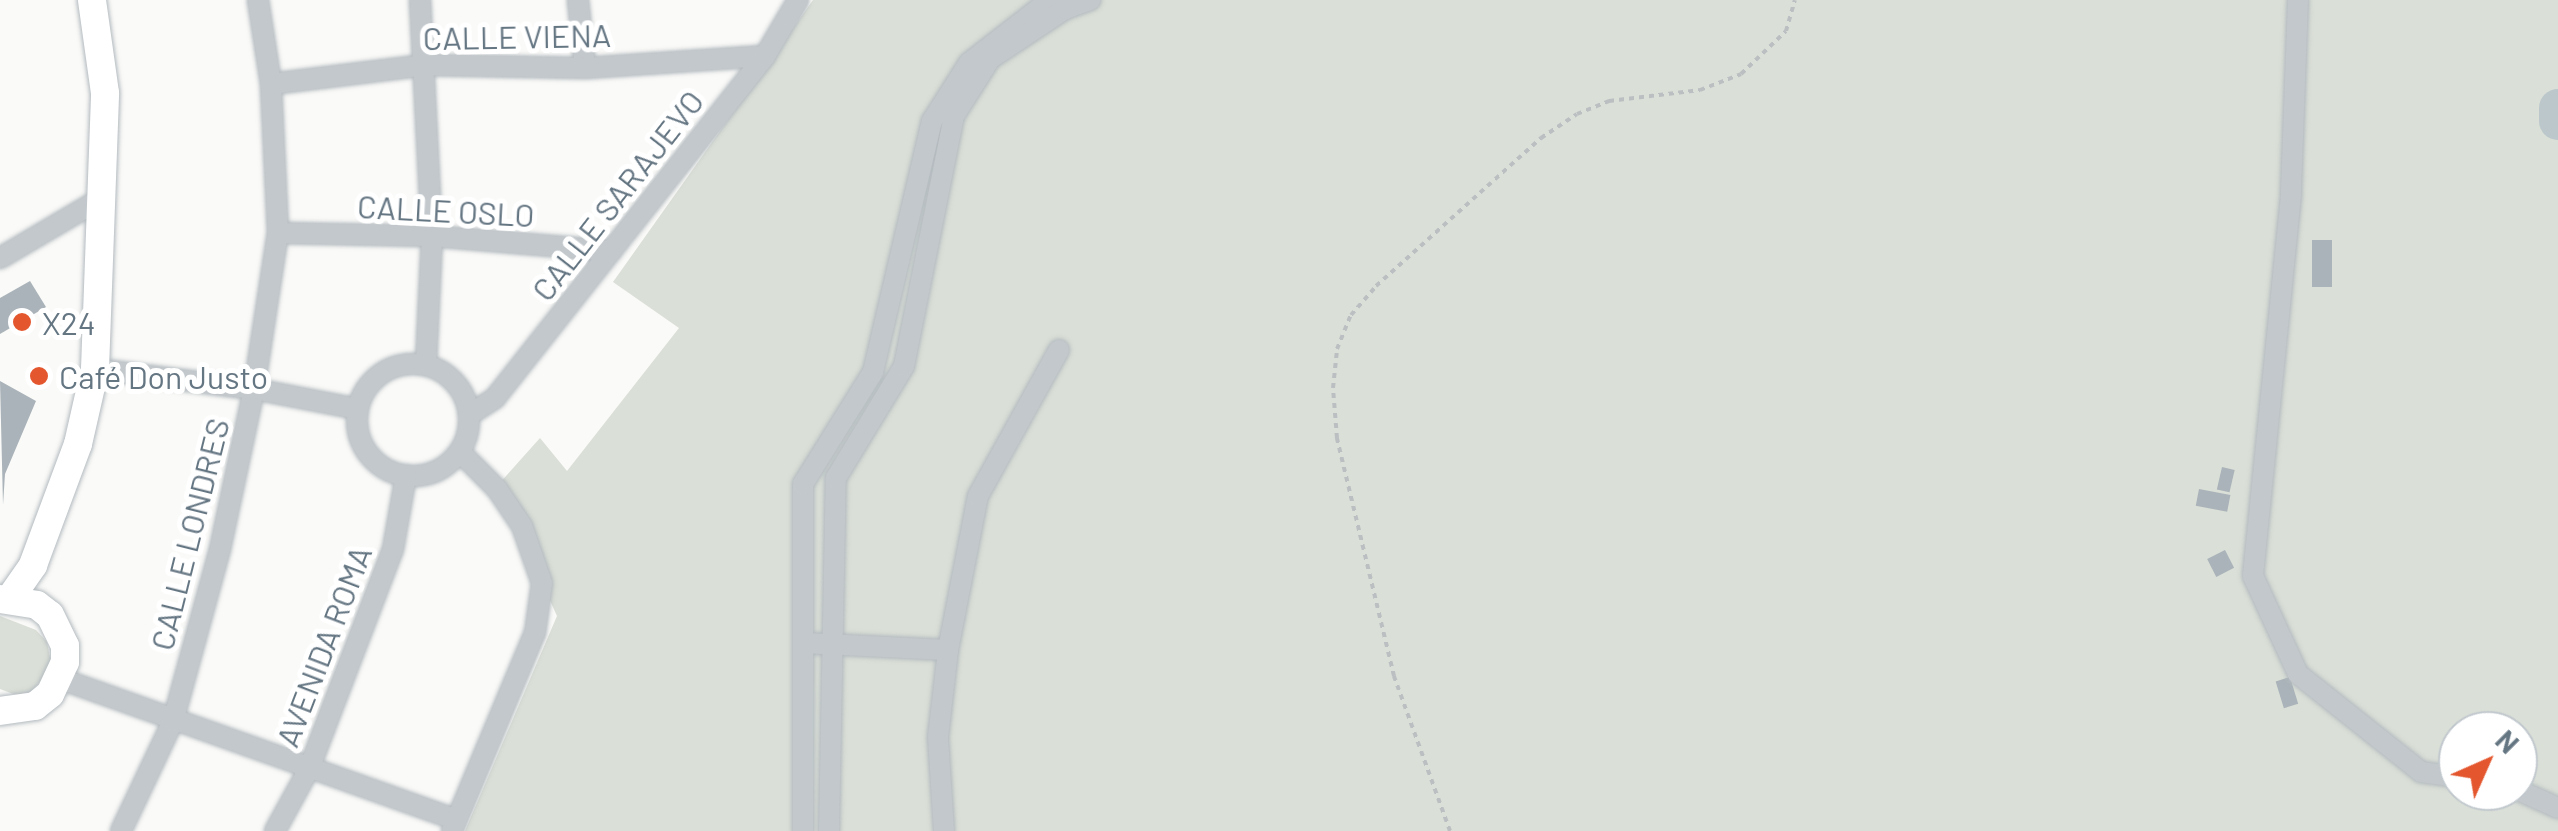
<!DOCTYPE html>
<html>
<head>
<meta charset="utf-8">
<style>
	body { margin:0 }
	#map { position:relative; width:2558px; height:831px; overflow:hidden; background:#fafaf8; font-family:Barlow,sans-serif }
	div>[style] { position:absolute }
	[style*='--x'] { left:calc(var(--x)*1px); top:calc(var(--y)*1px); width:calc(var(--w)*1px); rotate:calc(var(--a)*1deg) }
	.green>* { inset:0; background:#dadfd7 }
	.river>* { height:38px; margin:-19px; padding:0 19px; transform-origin:19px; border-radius:19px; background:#bbc7cb }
	.building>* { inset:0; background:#aab3b9; transform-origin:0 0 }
	.path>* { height:4px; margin-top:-2px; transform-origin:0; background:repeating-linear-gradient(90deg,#bbbfc2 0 5px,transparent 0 10px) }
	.roads { filter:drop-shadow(0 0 2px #b3babf) drop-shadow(0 0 2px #b3babf) }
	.street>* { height:20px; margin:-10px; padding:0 10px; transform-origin:10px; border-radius:10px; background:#c3c8cc }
	.street>.ring { margin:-10px; padding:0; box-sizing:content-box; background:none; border:20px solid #c3c8cc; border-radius:50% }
	.secondary>* { height:28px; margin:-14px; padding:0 14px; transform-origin:14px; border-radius:14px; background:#fff }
	.dots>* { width:28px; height:28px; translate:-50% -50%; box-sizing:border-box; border:5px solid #fff; border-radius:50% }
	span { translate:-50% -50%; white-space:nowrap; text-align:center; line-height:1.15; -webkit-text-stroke:10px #fff; paint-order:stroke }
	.street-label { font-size:32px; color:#657683 }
	.poi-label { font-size:32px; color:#657683 }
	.left { translate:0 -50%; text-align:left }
	.north { position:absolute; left:2438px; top:711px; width:100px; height:100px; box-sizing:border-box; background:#fff; border:2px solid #c1c8cd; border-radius:50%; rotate:45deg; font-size:28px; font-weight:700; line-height:40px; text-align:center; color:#657683 }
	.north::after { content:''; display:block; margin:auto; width:35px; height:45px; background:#e4572e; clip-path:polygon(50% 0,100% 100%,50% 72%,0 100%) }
</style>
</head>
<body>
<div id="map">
	<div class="green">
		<i style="clip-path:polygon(evenodd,813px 0,2558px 0,2558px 831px,465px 831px,557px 616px,498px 485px,540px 438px,567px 471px,679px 328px,613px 282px,813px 0,2458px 731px,2518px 731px,2518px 791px,2458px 791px,2458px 731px)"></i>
		<i style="clip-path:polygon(0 616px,36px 630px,47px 642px,52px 668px,31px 692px,16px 695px,0 689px)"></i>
	</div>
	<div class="river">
		<i style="--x:2558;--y:108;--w:13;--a:90"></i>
	</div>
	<div class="building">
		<i style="left:2312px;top:240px;width:20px;height:47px"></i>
		<i style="clip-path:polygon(30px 281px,46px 307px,0 334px,0 298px)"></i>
		<i style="clip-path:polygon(0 381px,36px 401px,5px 474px,3px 505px)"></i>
		<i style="left:2222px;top:467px;width:13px;height:23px;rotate:13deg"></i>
		<i style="left:2199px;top:489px;width:32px;height:17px;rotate:11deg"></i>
		<i style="left:2225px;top:550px;width:20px;height:20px;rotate:63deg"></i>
		<i style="left:2290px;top:677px;width:28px;height:15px;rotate:73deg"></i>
	</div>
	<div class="path">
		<i style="--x:1450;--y:831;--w:165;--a:-109.9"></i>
		<i style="--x:1394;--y:676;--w:245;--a:-103.5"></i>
		<i style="--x:1337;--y:438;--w:50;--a:-94.6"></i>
		<i style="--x:1333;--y:388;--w:39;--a:-84"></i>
		<i style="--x:1337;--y:349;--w:37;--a:-68"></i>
		<i style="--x:1351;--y:315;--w:38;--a:-49"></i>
		<i style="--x:1376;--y:286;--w:222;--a:-41.9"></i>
		<i style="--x:1541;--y:138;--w:43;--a:-33.7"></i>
		<i style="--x:1577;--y:114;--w:35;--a:-22"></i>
		<i style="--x:1609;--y:101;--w:92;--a:-6.9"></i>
		<i style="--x:1700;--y:90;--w:44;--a:-21.3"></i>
		<i style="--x:1741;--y:74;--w:62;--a:-43.7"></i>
		<i style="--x:1786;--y:31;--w:32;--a:-74"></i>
	</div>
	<div class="roads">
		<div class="street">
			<i style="--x:420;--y:0;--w:236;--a:87.1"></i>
			<i style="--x:432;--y:236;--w:129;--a:92.7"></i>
			<i style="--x:578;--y:0;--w:68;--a:84.1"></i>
			<i style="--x:2298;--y:0;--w:195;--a:92.1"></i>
			<i style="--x:2291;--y:195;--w:383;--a:95.7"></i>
			<i style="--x:2253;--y:576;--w:108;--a:65.3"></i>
			<i style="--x:2298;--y:674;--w:157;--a:38.5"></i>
			<i style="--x:2421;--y:772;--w:37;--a:8"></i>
			<i style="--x:271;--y:84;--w:156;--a:-7"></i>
			<i style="--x:426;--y:65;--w:159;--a:1.1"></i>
			<i style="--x:585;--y:68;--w:180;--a:-3.8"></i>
			<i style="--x:278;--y:233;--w:154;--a:1.1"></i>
			<i style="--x:432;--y:236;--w:180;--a:4.8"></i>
			<i style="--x:0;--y:258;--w:116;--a:-30.5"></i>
			<i class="ring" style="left:357px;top:364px;width:92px;height:92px"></i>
			<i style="--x:95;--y:369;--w:160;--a:7.2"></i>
			<i style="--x:254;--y:389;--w:106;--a:10.9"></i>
			<i style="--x:469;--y:415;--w:31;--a:-33"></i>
			<i style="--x:495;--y:398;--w:436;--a:-51.7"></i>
			<i style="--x:765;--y:56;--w:65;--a:-59.5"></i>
			<i style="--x:803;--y:643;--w:145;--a:2.8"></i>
			<i style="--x:61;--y:679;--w:420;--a:19.6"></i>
			<i style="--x:2518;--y:790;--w:44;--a:24.2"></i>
			<i style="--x:121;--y:831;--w:122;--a:-64.7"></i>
			<i style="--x:173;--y:721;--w:178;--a:-74.7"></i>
			<i style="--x:220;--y:549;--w:164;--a:-78"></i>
			<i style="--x:254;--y:389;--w:158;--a:-81.3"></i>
			<i style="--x:278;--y:233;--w:149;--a:-92.7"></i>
			<i style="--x:271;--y:84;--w:85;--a:-98.8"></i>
			<i style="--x:275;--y:831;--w:71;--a:-61.3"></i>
			<i style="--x:309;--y:769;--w:235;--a:-69.1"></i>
			<i style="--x:393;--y:549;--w:75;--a:-80"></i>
			<i style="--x:452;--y:831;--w:215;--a:-67.3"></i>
			<i style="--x:535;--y:633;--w:50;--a:-82"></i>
			<i style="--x:542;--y:583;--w:60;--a:-109.3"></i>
			<i style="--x:522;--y:526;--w:45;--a:-124"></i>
			<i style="--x:497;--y:489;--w:52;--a:-135"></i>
			<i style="--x:803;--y:831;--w:347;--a:-90"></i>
			<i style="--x:803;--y:484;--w:132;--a:-58"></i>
			<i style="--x:873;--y:372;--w:258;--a:-76.8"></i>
			<i style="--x:932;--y:121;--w:69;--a:-57.5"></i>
			<i style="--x:969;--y:63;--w:103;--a:-37.9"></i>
			<i style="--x:829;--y:831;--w:353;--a:-88.9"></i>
			<i style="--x:836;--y:478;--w:131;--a:-58.7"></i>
			<i style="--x:904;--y:366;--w:255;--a:-78.7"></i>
			<i style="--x:954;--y:116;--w:67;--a:-57.7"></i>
			<i style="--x:990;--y:59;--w:90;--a:-33.7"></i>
			<i style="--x:1065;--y:9;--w:27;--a:-20"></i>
			<i style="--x:944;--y:831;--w:94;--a:-93.7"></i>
			<i style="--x:938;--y:737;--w:88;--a:-83.4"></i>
			<i style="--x:948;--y:650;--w:157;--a:-79"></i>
			<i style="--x:978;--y:496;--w:167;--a:-61"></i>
		</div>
		<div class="secondary">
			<i style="--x:11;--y:597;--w:39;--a:-55"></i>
			<i style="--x:33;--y:565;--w:129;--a:-69.6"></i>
			<i style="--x:78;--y:444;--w:77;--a:-77.2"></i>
			<i style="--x:95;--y:369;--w:276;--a:-87.9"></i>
			<i style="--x:105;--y:93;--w:94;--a:-98"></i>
			<i style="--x:0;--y:599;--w:37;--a:9"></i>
			<i style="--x:37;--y:605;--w:16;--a:38"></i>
			<i style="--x:50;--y:615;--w:34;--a:64"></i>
			<i style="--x:65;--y:646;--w:16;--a:90"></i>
			<i style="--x:65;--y:662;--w:35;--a:115"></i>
			<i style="--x:50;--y:694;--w:19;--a:141"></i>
			<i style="--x:35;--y:706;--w:35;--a:172"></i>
		</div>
	</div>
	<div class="dots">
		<i style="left:22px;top:322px;background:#e4572e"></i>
		<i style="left:39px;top:376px;background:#e4572e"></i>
	</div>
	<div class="street-label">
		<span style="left:517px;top:36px;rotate:-1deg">CALLE VIENA</span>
		<span style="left:617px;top:195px;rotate:-52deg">CALLE SARAJEVO</span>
		<span style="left:446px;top:210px;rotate:3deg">CALLE OSLO</span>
		<span style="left:189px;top:534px;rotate:-76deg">CALLE LONDRES</span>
		<span style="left:323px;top:646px;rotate:-69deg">AVENIDA ROMA</span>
	</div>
	<div class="poi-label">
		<span class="left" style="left:42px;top:322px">X24</span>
		<span class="left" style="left:59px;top:376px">Café Don Justo</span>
	</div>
	<div class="north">N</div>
</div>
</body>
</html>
